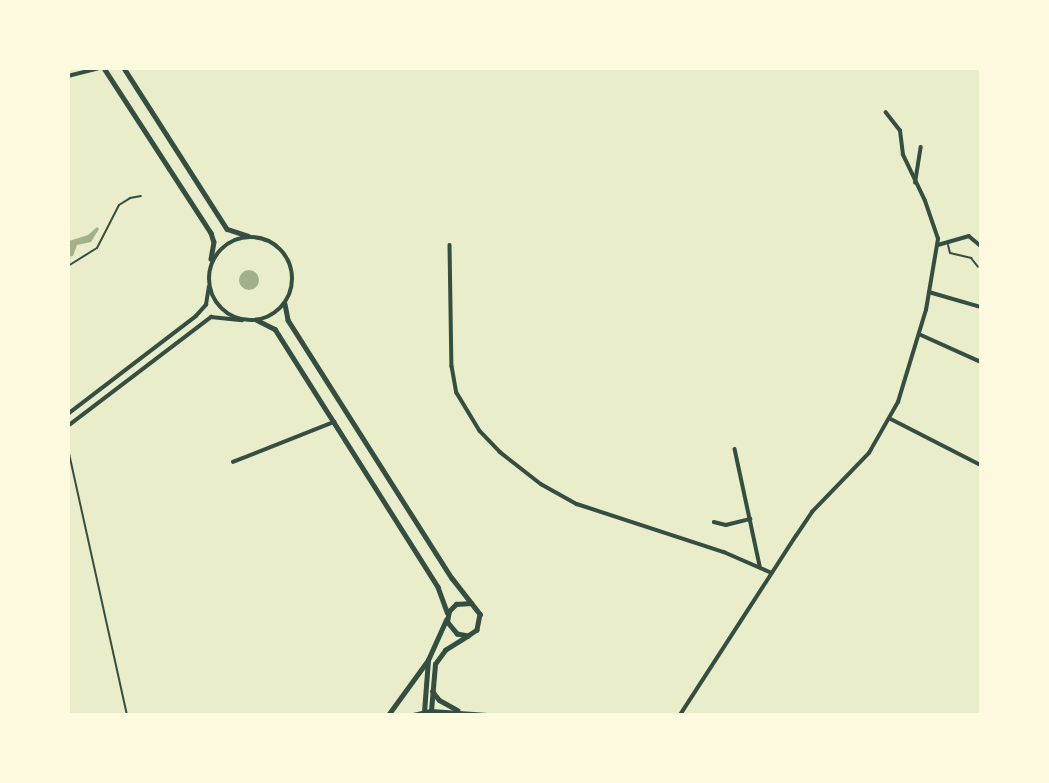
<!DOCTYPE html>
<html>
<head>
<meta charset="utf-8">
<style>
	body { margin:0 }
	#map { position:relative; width:1049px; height:783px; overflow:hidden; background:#e9edc9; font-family:Lora,serif }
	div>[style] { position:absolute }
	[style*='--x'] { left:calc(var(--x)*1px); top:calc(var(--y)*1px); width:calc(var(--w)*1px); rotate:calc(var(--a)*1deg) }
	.water>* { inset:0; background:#a3b18a }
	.round { border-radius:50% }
	.path>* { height:2px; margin:-1px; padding:0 1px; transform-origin:1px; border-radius:1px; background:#344e41 }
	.service>* { height:2px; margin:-1px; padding:0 1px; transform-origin:1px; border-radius:1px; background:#344e41 }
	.minor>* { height:3.5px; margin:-1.75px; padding:0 1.75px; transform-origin:1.75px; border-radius:1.75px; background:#344e41 }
	.tertiary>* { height:4.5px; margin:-2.25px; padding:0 2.25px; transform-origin:2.25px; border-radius:2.25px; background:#344e41 }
	.tertiary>.ring { margin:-2.25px; padding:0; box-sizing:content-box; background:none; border:4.5px solid #344e41; border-radius:50% }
	.secondary>* { height:5px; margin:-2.5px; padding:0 2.5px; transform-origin:2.5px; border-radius:2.5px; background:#344e41 }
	span { translate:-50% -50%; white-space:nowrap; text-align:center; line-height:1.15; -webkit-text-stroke:7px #fefae0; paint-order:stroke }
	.frame { position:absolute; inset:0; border:70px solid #fefae0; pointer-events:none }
</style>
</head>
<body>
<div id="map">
	<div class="water">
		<i style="clip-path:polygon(97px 227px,99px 229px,91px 242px,77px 245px,73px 256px,68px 257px,69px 241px,88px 235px)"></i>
		<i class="round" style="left:239px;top:270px;width:20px;height:20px"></i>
	</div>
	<div class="path">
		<i style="--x:68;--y:266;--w:34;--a:-32"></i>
		<i style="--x:97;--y:248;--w:48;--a:-62.9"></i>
		<i style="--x:119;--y:205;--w:13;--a:-32"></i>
		<i style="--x:130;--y:198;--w:11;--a:-10"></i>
	</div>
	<div class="service">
		<i style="--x:948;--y:245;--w:8;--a:76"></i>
		<i style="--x:950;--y:253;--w:22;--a:13"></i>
		<i style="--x:971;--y:258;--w:11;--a:52"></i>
		<i style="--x:68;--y:449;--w:272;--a:77.5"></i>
	</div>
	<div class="minor">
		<i style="--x:68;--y:76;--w:32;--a:-14"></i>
		<i style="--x:915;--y:183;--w:36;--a:-81"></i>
		<i style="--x:450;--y:245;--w:121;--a:89.1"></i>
		<i style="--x:452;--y:366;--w:27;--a:80"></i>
		<i style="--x:457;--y:393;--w:44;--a:58.8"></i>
		<i style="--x:480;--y:431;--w:29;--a:46"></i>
		<i style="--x:500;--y:452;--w:52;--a:38"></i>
		<i style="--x:541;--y:484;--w:41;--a:29.1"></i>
		<i style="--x:577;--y:504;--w:155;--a:18.1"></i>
		<i style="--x:724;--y:552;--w:52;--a:23.6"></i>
		<i style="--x:938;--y:245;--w:32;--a:-16"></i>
		<i style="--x:969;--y:236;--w:16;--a:40"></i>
		<i style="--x:929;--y:292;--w:54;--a:16.1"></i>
		<i style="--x:919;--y:334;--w:68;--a:24.3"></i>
		<i style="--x:68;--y:414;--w:161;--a:-37.4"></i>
		<i style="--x:196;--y:316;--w:15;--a:-48"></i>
		<i style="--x:206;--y:305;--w:18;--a:-81"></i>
		<i style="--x:891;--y:419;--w:101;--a:27.1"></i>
		<i style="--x:68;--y:426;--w:180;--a:-37.3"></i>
		<i style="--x:211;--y:317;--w:31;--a:6"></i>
		<i style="--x:735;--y:449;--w:120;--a:77.9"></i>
		<i style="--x:233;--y:462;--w:109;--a:-21.6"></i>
		<i style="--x:714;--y:522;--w:12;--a:14"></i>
		<i style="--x:726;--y:525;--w:25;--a:-14"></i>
		<i style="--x:680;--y:715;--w:213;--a:-57.1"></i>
		<i style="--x:796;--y:536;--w:29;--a:-56"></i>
		<i style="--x:812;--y:512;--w:82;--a:-46"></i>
		<i style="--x:869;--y:453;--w:59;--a:-60.4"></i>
		<i style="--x:898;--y:402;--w:96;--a:-73.1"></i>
		<i style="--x:926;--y:310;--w:72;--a:-80.4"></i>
		<i style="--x:938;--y:239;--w:40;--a:-108.9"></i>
		<i style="--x:925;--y:201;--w:51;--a:-115.6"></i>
		<i style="--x:903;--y:155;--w:24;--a:-97"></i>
		<i style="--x:900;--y:131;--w:23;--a:-128"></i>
	</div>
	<div class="tertiary">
		<i style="--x:104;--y:68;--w:197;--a:57"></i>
		<i style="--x:211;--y:233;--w:9;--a:72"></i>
		<i style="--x:214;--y:242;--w:17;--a:100"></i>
		<i style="--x:124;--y:68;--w:191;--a:57.4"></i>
		<i style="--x:227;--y:229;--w:22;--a:18"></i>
		<i class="ring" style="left:209px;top:237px;width:79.5px;height:79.5px"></i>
		<i style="--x:285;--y:304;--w:16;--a:79"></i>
		<i style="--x:288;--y:320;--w:306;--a:57.6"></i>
		<i style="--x:452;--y:578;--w:46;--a:52.1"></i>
		<i style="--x:480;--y:614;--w:16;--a:101"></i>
		<i style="--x:477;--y:630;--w:11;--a:146"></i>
		<i style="--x:468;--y:636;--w:11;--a:-170"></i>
		<i style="--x:457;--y:634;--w:16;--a:-130"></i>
		<i style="--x:447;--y:622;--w:11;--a:-80"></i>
		<i style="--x:449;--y:611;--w:10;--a:-45"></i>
		<i style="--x:456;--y:604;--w:15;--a:-4"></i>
		<i style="--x:257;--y:320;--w:20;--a:27"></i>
		<i style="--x:275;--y:329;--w:305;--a:57.7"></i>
		<i style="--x:438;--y:587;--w:27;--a:70"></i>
		<i style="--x:431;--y:711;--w:47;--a:-85.1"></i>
		<i style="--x:435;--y:664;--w:17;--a:-54"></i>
		<i style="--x:445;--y:650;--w:26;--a:-32"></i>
		<i style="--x:424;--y:712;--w:52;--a:-85.6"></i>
		<i style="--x:428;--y:660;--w:44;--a:-65.8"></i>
	</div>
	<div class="secondary">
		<i style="--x:432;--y:691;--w:11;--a:52"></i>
		<i style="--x:439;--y:700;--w:21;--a:29"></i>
		<i style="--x:388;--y:715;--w:68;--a:-54"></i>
		<i style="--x:413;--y:715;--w:18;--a:-13"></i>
		<i style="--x:431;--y:711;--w:56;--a:4.1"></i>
	</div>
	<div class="frame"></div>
</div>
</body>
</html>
